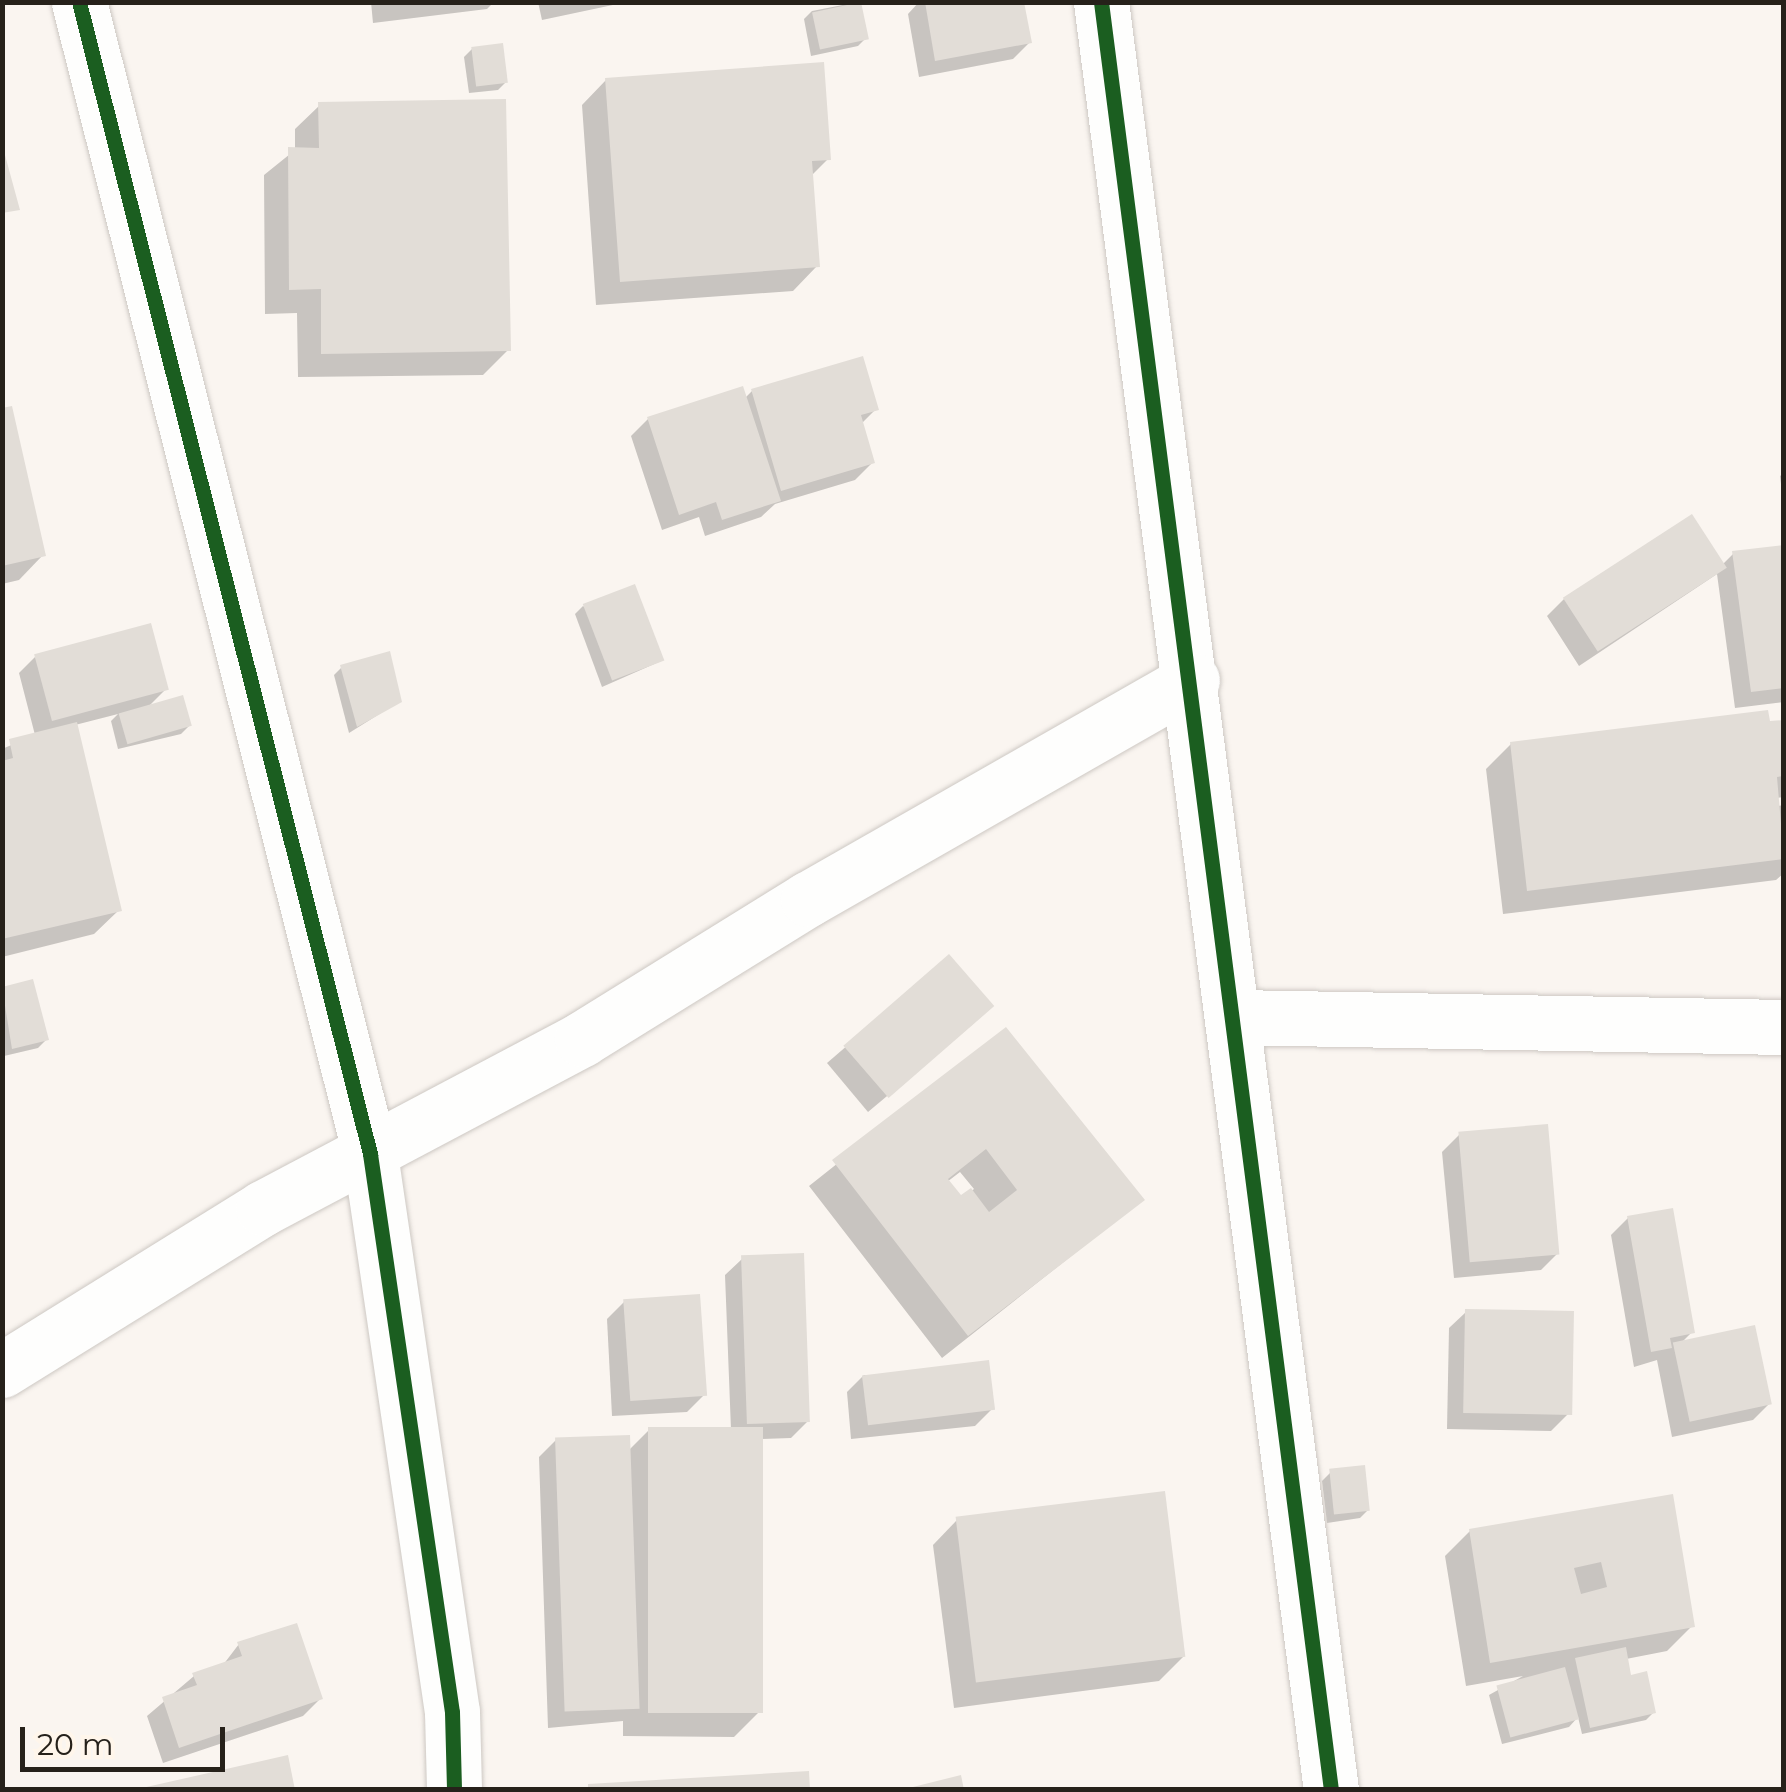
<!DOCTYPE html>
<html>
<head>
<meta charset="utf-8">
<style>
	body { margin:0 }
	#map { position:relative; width:1786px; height:1792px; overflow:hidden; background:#faf5f0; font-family:Montserrat,sans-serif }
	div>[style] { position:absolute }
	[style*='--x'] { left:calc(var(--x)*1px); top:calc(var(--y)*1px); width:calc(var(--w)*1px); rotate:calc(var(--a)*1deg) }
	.shadow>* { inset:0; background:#0003 }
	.building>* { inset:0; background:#e2ddd7; transform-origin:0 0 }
	.roads { filter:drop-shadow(0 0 2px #cdc8c3) drop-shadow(0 0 2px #cdc8c3) }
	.street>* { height:55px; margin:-27.5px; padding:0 27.5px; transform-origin:27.5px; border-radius:27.5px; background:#fefefd }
	.cycleway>* { height:15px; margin:-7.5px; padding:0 7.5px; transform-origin:7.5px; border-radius:7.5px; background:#1b5e20 }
	span { translate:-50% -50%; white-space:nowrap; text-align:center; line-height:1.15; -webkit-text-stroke:10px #fff6eb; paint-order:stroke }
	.frame { position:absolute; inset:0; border:5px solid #26211a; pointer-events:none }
	.scale { position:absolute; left:20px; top:1727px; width:205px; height:45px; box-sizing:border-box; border:5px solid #26211a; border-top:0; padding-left:12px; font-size:30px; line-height:35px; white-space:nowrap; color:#26211a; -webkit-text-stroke:8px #fff6eb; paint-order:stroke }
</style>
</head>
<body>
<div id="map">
	<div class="shadow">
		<i style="clip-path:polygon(371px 2px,494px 2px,487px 9px,373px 23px)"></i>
		<i style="clip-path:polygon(538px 2px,627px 2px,542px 20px)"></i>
		<i style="clip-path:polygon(858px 2px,866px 38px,858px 46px,811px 56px,804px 19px,812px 11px)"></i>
		<i style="clip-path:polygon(919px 2px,1022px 2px,1030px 42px,1013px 59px,919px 77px,908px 14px)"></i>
		<i style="clip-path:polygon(472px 49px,506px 82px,498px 90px,469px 93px,464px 57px)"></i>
		<i style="clip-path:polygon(606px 80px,828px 159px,811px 176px,817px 266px,793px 291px,596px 305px,582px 105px)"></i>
		<i style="clip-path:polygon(320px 105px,508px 350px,483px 375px,298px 377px,297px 313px,265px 314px,264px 175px,295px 150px,295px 129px)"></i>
		<i style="clip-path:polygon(752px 391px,876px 409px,861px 424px,872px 463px,855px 480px,775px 504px,761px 517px,705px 536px,699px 517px,662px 530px,631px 436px,648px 419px,745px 398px)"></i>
		<i style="clip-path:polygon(2px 411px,43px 555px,19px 580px,2px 584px)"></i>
		<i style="clip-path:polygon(1784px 473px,1784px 508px,1780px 476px)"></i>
		<i style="clip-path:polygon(1784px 547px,1784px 702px,1735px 708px,1717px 574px,1579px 666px,1547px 616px,1564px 599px,1722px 565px,1733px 554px)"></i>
		<i style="clip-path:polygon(583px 606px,661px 661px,602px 687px,575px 614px)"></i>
		<i style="clip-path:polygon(36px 656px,166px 689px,150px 705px,189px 726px,181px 734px,118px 749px,111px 721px,118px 714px,75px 725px,119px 910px,94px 934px,2px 957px,2px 749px,35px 735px,19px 673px)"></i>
		<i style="clip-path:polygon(342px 667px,400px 701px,349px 733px,334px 675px)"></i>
		<i style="clip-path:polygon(1784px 722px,1784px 797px,1777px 798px,1778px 806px,1784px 805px,1784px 873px,1776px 880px,1503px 914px,1486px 769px,1511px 744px)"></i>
		<i style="clip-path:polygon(949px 958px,974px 1023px,868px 1112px,827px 1063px)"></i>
		<i style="clip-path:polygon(2px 990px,46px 1040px,38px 1048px,4px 1056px)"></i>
		<i style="clip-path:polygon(evenodd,1006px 1030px,1142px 1200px,942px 1358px,809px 1186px,1006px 1030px,960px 1172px,974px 1189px,961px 1199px,947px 1182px,960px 1172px)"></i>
		<i style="clip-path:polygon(1459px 1135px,1558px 1253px,1541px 1270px,1454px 1278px,1442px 1152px)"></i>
		<i style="clip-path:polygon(1628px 1218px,1692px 1332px,1682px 1342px,1770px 1403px,1753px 1420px,1672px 1437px,1657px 1360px,1634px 1367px,1611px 1235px)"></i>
		<i style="clip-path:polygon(742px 1259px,808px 1421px,791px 1438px,760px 1439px,759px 1712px,734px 1737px,623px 1736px,623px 1721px,548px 1728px,539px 1457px,556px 1440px,628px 1451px,649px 1430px,731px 1430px,725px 1275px)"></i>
		<i style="clip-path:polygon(624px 1302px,704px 1395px,687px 1412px,612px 1416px,607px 1319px)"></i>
		<i style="clip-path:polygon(1466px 1312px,1568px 1414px,1551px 1431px,1447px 1429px,1449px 1328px)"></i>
		<i style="clip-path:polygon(864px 1375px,992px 1409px,975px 1426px,851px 1439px,847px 1392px)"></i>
		<i style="clip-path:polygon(1330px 1473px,1368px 1510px,1360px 1518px,1327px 1523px,1322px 1481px)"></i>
		<i style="clip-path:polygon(1671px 1497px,1692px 1626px,1667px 1651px,1626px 1659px,1630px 1678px,1654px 1712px,1646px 1720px,1582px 1734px,1578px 1717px,1569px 1727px,1502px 1744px,1489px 1695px,1523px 1676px,1466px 1686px,1445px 1556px,1470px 1531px)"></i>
		<i style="clip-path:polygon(957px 1520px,1184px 1656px,1159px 1681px,954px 1708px,933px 1545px)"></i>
		<i style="clip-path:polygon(239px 1644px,320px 1699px,303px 1716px,163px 1763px,147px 1716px,194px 1676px,223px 1665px)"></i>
	</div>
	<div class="building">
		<i style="left:861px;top:2px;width:38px;height:50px;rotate:78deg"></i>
		<i style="clip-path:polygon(925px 2px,1024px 2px,1032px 43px,935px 61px)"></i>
		<i style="left:503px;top:43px;width:40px;height:32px;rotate:83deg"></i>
		<i style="clip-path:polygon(824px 62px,831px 160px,812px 161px,820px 267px,620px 282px,605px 78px)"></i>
		<i style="clip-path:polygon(506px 99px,511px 351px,321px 354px,321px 289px,289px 290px,288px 147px,319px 148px,318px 102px)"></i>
		<i style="clip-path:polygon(2px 144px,20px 210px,2px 213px)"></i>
		<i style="clip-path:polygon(863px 356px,879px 410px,861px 415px,875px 463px,781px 491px,751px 389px)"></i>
		<i style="clip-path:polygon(743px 386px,781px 501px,722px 520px,716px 502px,679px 515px,647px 417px)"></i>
		<i style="clip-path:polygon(12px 406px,46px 556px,2px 566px,2px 408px)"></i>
		<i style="left:1692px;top:514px;width:64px;height:154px;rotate:57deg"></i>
		<i style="clip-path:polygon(1784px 545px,1784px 688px,1751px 692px,1732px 551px)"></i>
		<i style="left:635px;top:584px;width:82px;height:56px;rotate:69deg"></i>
		<i style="left:151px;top:623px;width:69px;height:121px;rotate:75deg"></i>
		<i style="clip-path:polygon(390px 651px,402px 702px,357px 727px,340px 665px)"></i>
		<i style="left:183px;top:695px;width:32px;height:67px;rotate:74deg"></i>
		<i style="clip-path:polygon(1768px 710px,1770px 721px,1784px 720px,1784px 776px,1777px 777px,1784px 859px,1527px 891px,1510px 742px)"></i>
		<i style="clip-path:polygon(77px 722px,122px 911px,2px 939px,2px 761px,13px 758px,9px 739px)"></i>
		<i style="left:949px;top:954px;width:69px;height:140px;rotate:49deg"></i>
		<i style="clip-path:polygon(33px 979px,49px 1040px,12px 1049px,2px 987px)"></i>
		<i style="clip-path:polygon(evenodd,1006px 1027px,1145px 1200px,968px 1336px,832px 1160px,1006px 1027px,986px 1149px,1017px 1190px,989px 1212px,971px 1188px,961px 1195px,948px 1179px,986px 1149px)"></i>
		<i style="left:1548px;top:1124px;width:131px;height:90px;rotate:85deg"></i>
		<i style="clip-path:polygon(1673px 1208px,1695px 1333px,1670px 1338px,1672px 1348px,1651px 1352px,1627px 1216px)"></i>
		<i style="left:804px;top:1253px;width:169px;height:63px;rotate:88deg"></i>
		<i style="left:700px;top:1294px;width:102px;height:77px;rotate:86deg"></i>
		<i style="left:1465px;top:1309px;width:109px;height:104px;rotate:1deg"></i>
		<i style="left:1755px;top:1325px;width:81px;height:84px;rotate:78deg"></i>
		<i style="left:989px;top:1360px;width:50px;height:128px;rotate:83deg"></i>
		<i style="left:648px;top:1427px;width:115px;height:286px"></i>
		<i style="left:630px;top:1435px;width:274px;height:75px;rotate:88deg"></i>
		<i style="left:1365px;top:1465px;width:46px;height:36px;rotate:84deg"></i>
		<i style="left:1165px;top:1491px;width:167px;height:211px;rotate:83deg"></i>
		<i style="clip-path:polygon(evenodd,1673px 1494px,1695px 1627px,1490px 1663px,1469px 1529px,1673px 1494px,1601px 1562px,1607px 1587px,1581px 1594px,1574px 1568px,1601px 1562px)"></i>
		<i style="clip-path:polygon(297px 1623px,323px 1699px,179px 1748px,162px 1697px,197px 1685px,192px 1673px,242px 1656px,237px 1642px)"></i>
		<i style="clip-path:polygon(1626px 1647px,1631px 1675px,1647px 1671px,1656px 1713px,1590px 1728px,1575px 1658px)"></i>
		<i style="left:1565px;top:1667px;width:54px;height:71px;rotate:75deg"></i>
		<i style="clip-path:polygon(288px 1755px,295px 1790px,142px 1790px,142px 1788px)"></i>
		<i style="clip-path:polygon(809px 1771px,810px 1790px,588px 1790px,588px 1784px)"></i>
		<i style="clip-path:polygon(961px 1775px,964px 1790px,909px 1790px,909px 1788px)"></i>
	</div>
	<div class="roads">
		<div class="street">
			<i style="--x:79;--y:2;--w:1188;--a:75.82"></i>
			<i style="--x:370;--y:1154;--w:564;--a:81.64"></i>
			<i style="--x:452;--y:1712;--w:78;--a:88.5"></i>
			<i style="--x:1101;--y:2;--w:1803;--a:82.67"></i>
			<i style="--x:1234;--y:1017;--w:550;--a:1.04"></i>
			<i style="--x:2;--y:1370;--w:307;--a:-31.8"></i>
			<i style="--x:263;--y:1208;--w:361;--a:-27.9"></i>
			<i style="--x:582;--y:1039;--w:266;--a:-31.8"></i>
			<i style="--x:808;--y:899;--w:442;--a:-29.7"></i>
		</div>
	</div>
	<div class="cycleway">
		<i style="--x:79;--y:2;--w:1188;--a:75.82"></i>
		<i style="--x:370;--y:1154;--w:564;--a:81.64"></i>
		<i style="--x:452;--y:1712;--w:78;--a:88.5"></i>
		<i style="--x:1101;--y:2;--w:1803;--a:82.67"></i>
	</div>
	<div class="frame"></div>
	<div class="scale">20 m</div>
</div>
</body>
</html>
